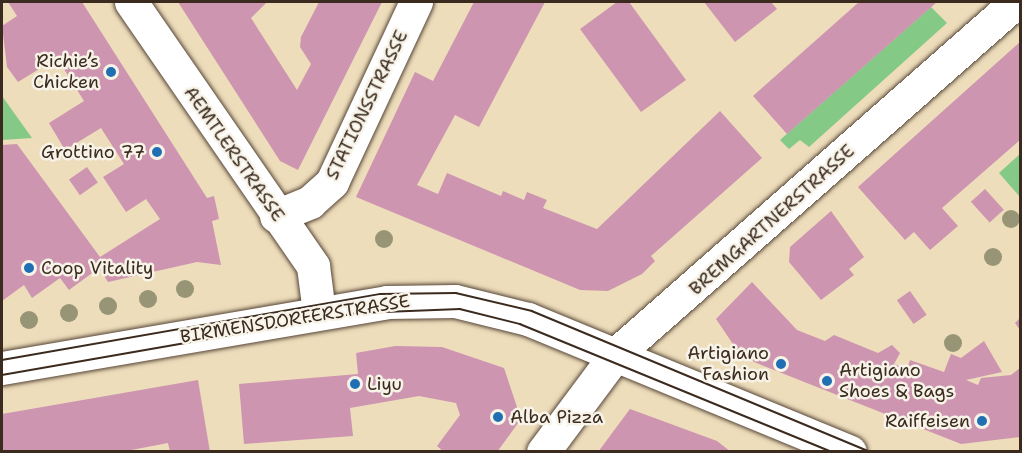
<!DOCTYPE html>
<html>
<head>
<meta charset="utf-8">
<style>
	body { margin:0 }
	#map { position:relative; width:1022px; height:453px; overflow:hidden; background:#edddbb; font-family:"Shantell Sans",sans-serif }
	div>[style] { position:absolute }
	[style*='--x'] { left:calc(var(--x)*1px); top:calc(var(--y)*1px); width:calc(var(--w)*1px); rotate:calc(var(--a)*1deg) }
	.green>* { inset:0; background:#84ca86 }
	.building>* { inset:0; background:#ce95b0; transform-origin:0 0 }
	.roads { filter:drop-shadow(0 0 2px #564536) drop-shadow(0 0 2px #564536) }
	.minor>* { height:33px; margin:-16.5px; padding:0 16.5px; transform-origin:16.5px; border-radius:16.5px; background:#fff }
	.tertiary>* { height:33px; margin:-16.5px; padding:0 16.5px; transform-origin:16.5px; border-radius:16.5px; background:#fff }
	.secondary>* { height:33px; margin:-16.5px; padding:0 16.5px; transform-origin:16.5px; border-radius:16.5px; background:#fff }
	.tram>* { height:1.5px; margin:-0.75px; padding:0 0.75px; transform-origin:0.75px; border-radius:0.75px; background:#3b2a1e }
	.trees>* { width:18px; height:18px; margin:-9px; border-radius:50%; background:#979576 }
	.dots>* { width:16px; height:16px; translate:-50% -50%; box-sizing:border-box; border:3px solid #f7f3e8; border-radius:50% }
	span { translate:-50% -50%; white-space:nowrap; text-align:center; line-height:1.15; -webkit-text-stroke:5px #f7f3e8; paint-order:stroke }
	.poi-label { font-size:18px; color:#3b2a1e }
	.right { translate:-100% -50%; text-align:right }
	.left { translate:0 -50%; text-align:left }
	.street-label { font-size:18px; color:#3b2a1e }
	.frame { position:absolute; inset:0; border:3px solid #3b2a1e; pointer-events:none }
</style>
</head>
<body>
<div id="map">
	<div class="green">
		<i style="clip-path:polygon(931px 7px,947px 23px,809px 147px,800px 140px,789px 149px,780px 140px)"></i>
		<i style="clip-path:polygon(2px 96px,32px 138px,2px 140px)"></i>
		<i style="clip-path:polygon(1020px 154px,1020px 197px,999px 173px)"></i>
	</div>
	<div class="building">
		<i style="clip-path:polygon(8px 2px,82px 2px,207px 198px,214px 196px,219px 219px,212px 221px,221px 265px,197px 262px,108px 282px,99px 268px,69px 290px,60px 278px,32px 298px,24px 285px,2px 301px,2px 145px,17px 144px,100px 257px,160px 219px,146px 199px,126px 212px,103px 177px,124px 164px,101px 128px,65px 150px,49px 123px,84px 101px,57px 58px,18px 82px,7px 67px,2px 26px,17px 16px)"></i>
		<i style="clip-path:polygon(178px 2px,267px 2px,251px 18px,297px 90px,311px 64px,300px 47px,301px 37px,319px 2px,382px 2px,298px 170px,280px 161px)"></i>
		<i style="clip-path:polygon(474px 2px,545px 2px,479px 127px,455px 115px,417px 185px,438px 194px,447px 173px,501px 196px,503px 191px,524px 200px,527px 192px,547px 200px,543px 208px,597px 229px,720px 111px,762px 158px,651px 256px,655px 261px,642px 274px,608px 291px,580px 290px,356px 197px,415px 72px,433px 81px)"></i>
		<i style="clip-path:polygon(617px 2px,629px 2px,686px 80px,641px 112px,580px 29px)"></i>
		<i style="clip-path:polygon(704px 2px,771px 2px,777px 9px,735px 42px)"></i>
		<i style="clip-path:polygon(859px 2px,937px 2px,787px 134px,753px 96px)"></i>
		<i style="clip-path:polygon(1020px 42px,1020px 140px,942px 208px,958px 226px,930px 250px,914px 232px,905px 240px,858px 187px)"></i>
		<i style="left:87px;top:167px;width:19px;height:22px;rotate:55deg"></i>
		<i style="left:985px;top:189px;width:28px;height:19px;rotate:48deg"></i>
		<i style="clip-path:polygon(831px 211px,864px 257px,849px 269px,854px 275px,821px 300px,789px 262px,790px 247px)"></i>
		<i style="clip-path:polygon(752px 282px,797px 330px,825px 341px,834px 335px,878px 353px,892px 345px,900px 353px,894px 364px,907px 369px,910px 360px,944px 372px,951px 354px,961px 358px,984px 341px,1002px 372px,966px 380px,978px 385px,981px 378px,1011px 375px,1020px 368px,1020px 437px,961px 444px,754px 362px,741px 346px,737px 350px,716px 319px)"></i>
		<i style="left:910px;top:291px;width:29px;height:16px;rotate:55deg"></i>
		<i style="clip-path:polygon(1020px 318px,1020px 330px,1015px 323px)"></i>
		<i style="clip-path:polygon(395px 346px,442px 347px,504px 368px,521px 419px,497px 452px,444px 452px,437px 446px,460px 415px,456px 403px,419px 396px,350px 408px,353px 436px,244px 444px,239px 384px,358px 374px,356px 353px)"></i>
		<i style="clip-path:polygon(198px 380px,210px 452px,170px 452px,168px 443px,121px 452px,2px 452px,2px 414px)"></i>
		<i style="clip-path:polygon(630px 409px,717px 441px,731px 452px,598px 452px)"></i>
	</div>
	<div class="roads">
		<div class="minor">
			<i style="--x:276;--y:216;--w:37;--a:-22"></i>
			<i style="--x:310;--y:202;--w:30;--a:-42"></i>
			<i style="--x:332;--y:182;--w:199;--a:-65"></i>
			<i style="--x:543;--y:452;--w:122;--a:-53.3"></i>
			<i style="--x:616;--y:354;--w:533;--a:-41.35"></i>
		</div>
		<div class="tertiary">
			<i style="--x:131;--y:2;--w:321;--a:55.4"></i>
			<i style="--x:313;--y:266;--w:46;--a:82.6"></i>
		</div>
		<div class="secondary">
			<i style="--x:2;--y:368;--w:391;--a:-9.7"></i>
			<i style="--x:387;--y:302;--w:68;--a:-0.8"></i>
			<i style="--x:455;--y:301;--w:75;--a:13.9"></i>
			<i style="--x:528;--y:319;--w:348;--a:22.4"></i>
		</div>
	</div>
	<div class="tram">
		<i style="--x:2;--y:360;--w:384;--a:-9.9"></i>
		<i style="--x:380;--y:294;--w:76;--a:-0.8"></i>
		<i style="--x:456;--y:293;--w:78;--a:13.3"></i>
		<i style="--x:532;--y:311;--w:367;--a:22.6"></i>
		<i style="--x:2;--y:375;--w:362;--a:-9.9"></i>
		<i style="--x:359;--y:313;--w:101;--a:-2.3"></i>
		<i style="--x:460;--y:309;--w:62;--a:14"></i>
		<i style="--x:520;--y:324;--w:337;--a:22.3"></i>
	</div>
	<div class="trees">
		<i style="left:1011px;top:219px"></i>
		<i style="left:384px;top:239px"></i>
		<i style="left:993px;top:257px"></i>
		<i style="left:185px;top:289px"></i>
		<i style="left:148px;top:299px"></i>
		<i style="left:108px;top:306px"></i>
		<i style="left:69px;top:313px"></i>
		<i style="left:29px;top:320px"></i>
		<i style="left:953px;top:343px"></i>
	</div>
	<div class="dots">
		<i style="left:111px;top:72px;background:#1f6fb2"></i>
		<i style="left:157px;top:152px;background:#1f6fb2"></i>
		<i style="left:29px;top:268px;background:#1f6fb2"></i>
		<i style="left:781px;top:364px;background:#1f6fb2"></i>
		<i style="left:827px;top:381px;background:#1f6fb2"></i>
		<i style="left:355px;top:384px;background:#1f6fb2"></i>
		<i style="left:498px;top:417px;background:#1f6fb2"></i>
		<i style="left:982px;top:421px;background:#1f6fb2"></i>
	</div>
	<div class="poi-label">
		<span class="right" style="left:99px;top:72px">Richie’s<br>Chicken</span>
		<span class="right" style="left:145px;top:152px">Grottino 77</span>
		<span class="left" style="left:41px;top:268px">Coop Vitality</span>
		<span class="right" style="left:769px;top:364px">Artigiano<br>Fashion</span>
		<span class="left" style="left:839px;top:381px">Artigiano<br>Shoes &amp; Bags</span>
		<span class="left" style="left:367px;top:384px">Liyu</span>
		<span class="left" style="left:510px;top:417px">Alba Pizza</span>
		<span class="right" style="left:970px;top:421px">Raiffeisen</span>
	</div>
	<div class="street-label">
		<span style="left:367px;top:105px;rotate:-64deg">STATIONSSTRASSE</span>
		<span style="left:234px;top:154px;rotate:55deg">AEMTLERSTRASSE</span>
		<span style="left:772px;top:220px;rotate:-42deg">BREMGARTNERSTRASSE</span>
		<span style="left:295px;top:319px;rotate:-9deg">BIRMENSDORFERSTRASSE</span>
	</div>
	<div class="frame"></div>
</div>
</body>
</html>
